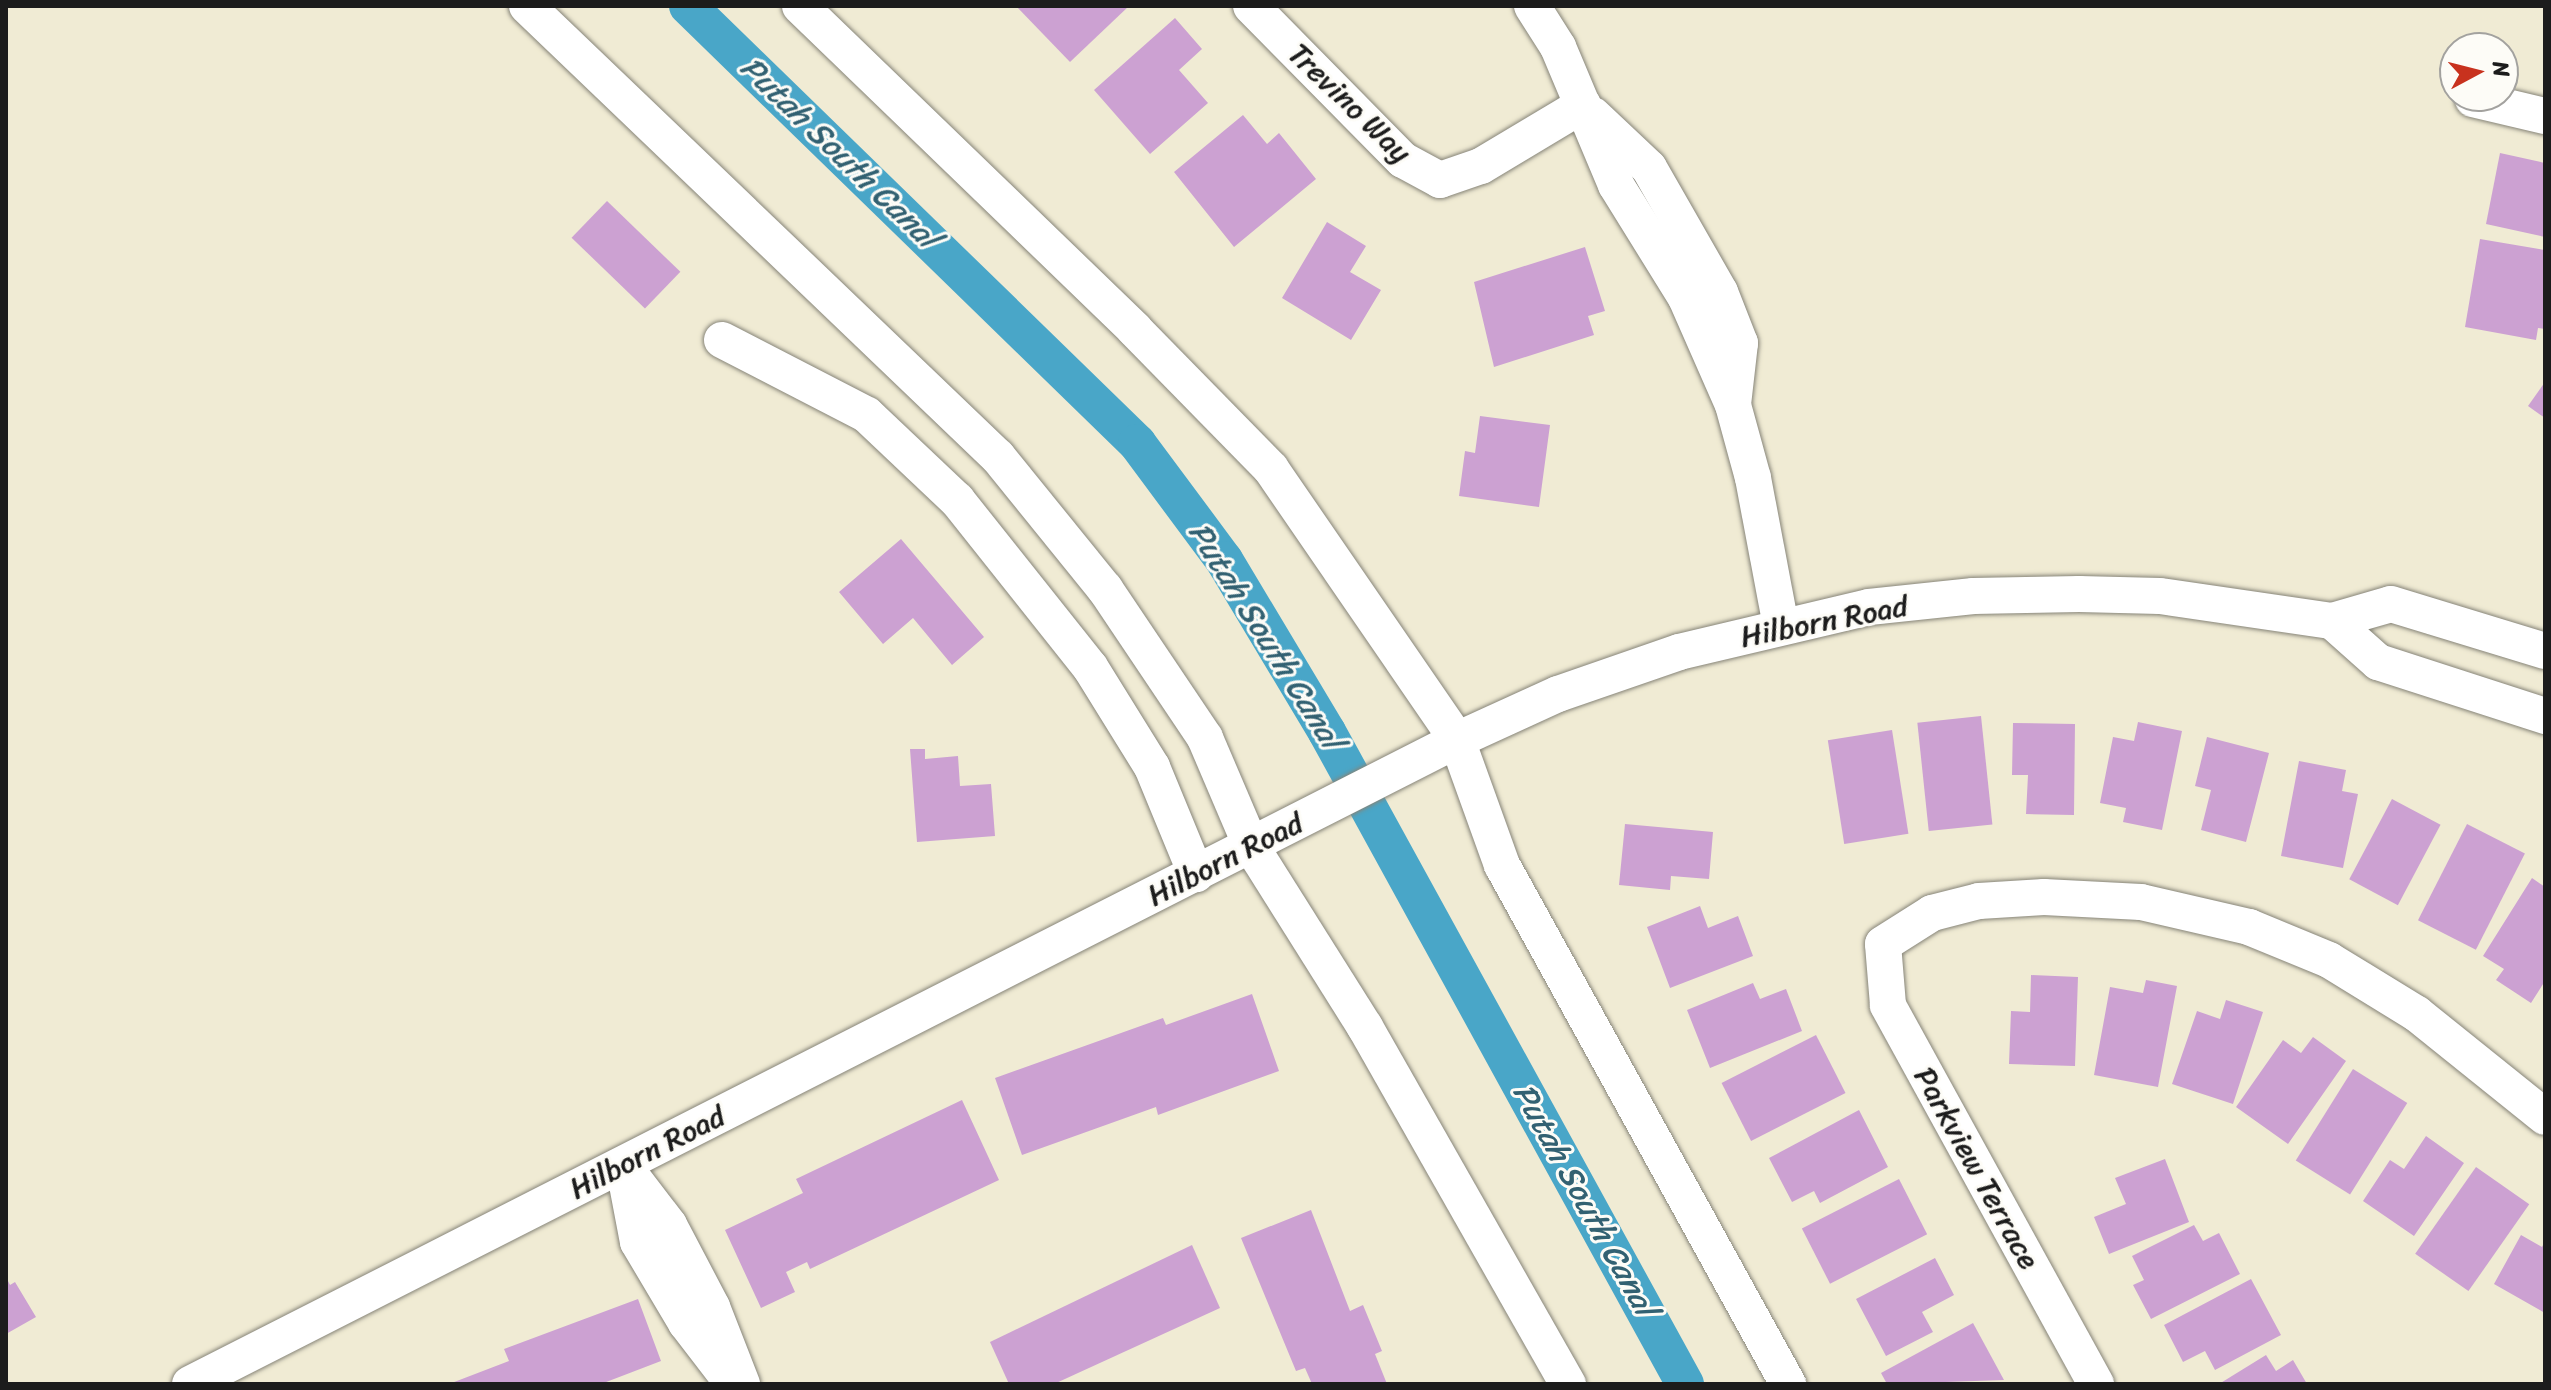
<!DOCTYPE html>
<html>
<head>
<meta charset="utf-8">
<style>
	body { margin:0 }
	#map { position:relative; width:2551px; height:1390px; overflow:hidden; background:#f0ebd4; font-family:Sriracha,sans-serif }
	div>[style] { position:absolute }
	[style*='--x'] { left:calc(var(--x)*1px); top:calc(var(--y)*1px); width:calc(var(--w)*1px); rotate:calc(var(--a)*1deg) }
	.canal>* { height:38px; margin:-19px; padding:0 19px; transform-origin:19px; border-radius:19px; background:#49a6c8 }
	.building>* { inset:0; background:#cca1d2; transform-origin:0 0 }
	.roads { filter:drop-shadow(0 0 2px #868478) drop-shadow(0 0 2px #868478) }
	.minor>* { height:36px; margin:-18px; padding:0 18px; transform-origin:18px; border-radius:18px; background:#fff }
	span { translate:-50% -50%; white-space:nowrap; text-align:center; line-height:1.15; -webkit-text-stroke:6px #fdfcf7; paint-order:stroke }
	.street-label { font-size:30px; color:#1c1c1c }
	.water-label { font-size:32px; color:#326172; font-style:italic }
	.frame { position:absolute; inset:0; border:8px solid #1c1c1c; pointer-events:none }
	.north { position:absolute; left:2439px; top:32px; width:80px; height:80px; box-sizing:border-box; background:#fdfcf7; border:2px solid #a3a29f; border-radius:50%; rotate:83deg; font-size:22px; font-weight:700; line-height:32px; text-align:center; color:#1c1c1c }
	.north::after { content:''; display:block; margin:auto; width:28px; height:36px; background:#c8321e; clip-path:polygon(50% 0,100% 100%,50% 72%,0 100%) }
</style>
</head>
<body>
<div id="map">
	<div class="canal">
		<i style="--x:688;--y:6;--w:627;--a:44.22"></i>
		<i style="--x:1137;--y:443;--w:146;--a:53.4"></i>
		<i style="--x:1224;--y:560;--w:200;--a:59.1"></i>
		<i style="--x:1327;--y:732;--w:744;--a:61.23"></i>
	</div>
	<div class="building">
		<i style="clip-path:polygon(1016px 6px,1129px 6px,1070px 62px)"></i>
		<i style="clip-path:polygon(1175px 18px,1202px 49px,1179px 70px,1208px 103px,1150px 154px,1094px 90px)"></i>
		<i style="clip-path:polygon(1243px 115px,1267px 144px,1279px 133px,1316px 179px,1234px 247px,1174px 172px)"></i>
		<i style="clip-path:polygon(2500px 153px,2545px 163px,2545px 237px,2486px 224px)"></i>
		<i style="left:607px;top:201px;width:102px;height:51px;rotate:44deg"></i>
		<i style="clip-path:polygon(1327px 222px,1366px 246px,1350px 272px,1381px 290px,1351px 340px,1282px 298px)"></i>
		<i style="clip-path:polygon(2480px 239px,2545px 250px,2545px 329px,2538px 328px,2536px 340px,2465px 327px)"></i>
		<i style="clip-path:polygon(1585px 247px,1605px 311px,1588px 316px,1594px 335px,1494px 367px,1474px 282px)"></i>
		<i style="clip-path:polygon(2545px 382px,2545px 418px,2528px 406px)"></i>
		<i style="clip-path:polygon(1480px 416px,1550px 425px,1539px 507px,1459px 496px,1465px 451px,1475px 453px)"></i>
		<i style="clip-path:polygon(901px 539px,984px 637px,952px 665px,913px 618px,883px 644px,839px 592px)"></i>
		<i style="left:1981px;top:716px;width:109px;height:64px;rotate:84deg"></i>
		<i style="clip-path:polygon(2138px 722px,2182px 731px,2162px 830px,2123px 822px,2126px 808px,2100px 803px,2113px 737px,2134px 741px)"></i>
		<i style="clip-path:polygon(2013px 723px,2075px 724px,2074px 815px,2026px 814px,2028px 775px,2012px 775px)"></i>
		<i style="left:1892px;top:730px;width:105px;height:65px;rotate:81deg"></i>
		<i style="clip-path:polygon(2207px 737px,2269px 753px,2246px 842px,2201px 830px,2211px 790px,2195px 786px)"></i>
		<i style="clip-path:polygon(910px 749px,925px 749px,925px 759px,958px 756px,960px 786px,991px 784px,995px 836px,917px 842px)"></i>
		<i style="clip-path:polygon(2299px 761px,2346px 770px,2342px 791px,2358px 794px,2343px 868px,2281px 856px)"></i>
		<i style="left:2392px;top:799px;width:55px;height:91px;rotate:28deg"></i>
		<i style="clip-path:polygon(1625px 824px,1713px 832px,1709px 879px,1671px 876px,1670px 890px,1619px 885px)"></i>
		<i style="left:2467px;top:824px;width:65px;height:108px;rotate:27deg"></i>
		<i style="clip-path:polygon(2532px 878px,2545px 887px,2545px 981px,2531px 1003px,2496px 980px,2504px 969px,2483px 956px)"></i>
		<i style="clip-path:polygon(1700px 906px,1708px 928px,1738px 916px,1753px 956px,1670px 988px,1647px 927px)"></i>
		<i style="clip-path:polygon(2031px 975px,2078px 977px,2075px 1066px,2009px 1064px,2011px 1011px,2030px 1012px)"></i>
		<i style="clip-path:polygon(2146px 980px,2177px 986px,2158px 1087px,2094px 1075px,2110px 987px,2143px 993px)"></i>
		<i style="clip-path:polygon(1753px 983px,1760px 999px,1786px 989px,1802px 1031px,1710px 1068px,1687px 1010px)"></i>
		<i style="clip-path:polygon(1252px 994px,1279px 1071px,1158px 1115px,1156px 1107px,1022px 1155px,995px 1078px,1163px 1018px,1166px 1025px)"></i>
		<i style="clip-path:polygon(2226px 1000px,2263px 1012px,2233px 1104px,2172px 1084px,2197px 1011px,2220px 1019px)"></i>
		<i style="left:1816px;top:1035px;width:65px;height:106px;rotate:63deg"></i>
		<i style="clip-path:polygon(2313px 1037px,2346px 1061px,2288px 1144px,2236px 1107px,2283px 1040px,2301px 1053px)"></i>
		<i style="left:2353px;top:1069px;width:64px;height:108px;rotate:32deg"></i>
		<i style="clip-path:polygon(962px 1100px,999px 1180px,810px 1269px,807px 1262px,786px 1272px,795px 1292px,761px 1308px,725px 1230px,803px 1193px,796px 1179px)"></i>
		<i style="clip-path:polygon(1859px 1110px,1888px 1167px,1820px 1203px,1814px 1191px,1792px 1202px,1769px 1158px)"></i>
		<i style="clip-path:polygon(2426px 1136px,2464px 1163px,2414px 1236px,2363px 1201px,2390px 1160px,2404px 1169px)"></i>
		<i style="clip-path:polygon(2165px 1159px,2189px 1222px,2109px 1254px,2094px 1217px,2126px 1204px,2115px 1178px)"></i>
		<i style="left:2476px;top:1167px;width:65px;height:106px;rotate:35deg"></i>
		<i style="left:1899px;top:1179px;width:62px;height:109px;rotate:63deg"></i>
		<i style="clip-path:polygon(1311px 1210px,1350px 1311px,1363px 1305px,1382px 1351px,1375px 1354px,1387px 1384px,1312px 1384px,1305px 1368px,1296px 1371px,1241px 1238px)"></i>
		<i style="clip-path:polygon(2194px 1225px,2203px 1241px,2219px 1233px,2240px 1274px,2151px 1319px,2133px 1285px,2144px 1280px,2132px 1256px)"></i>
		<i style="clip-path:polygon(2521px 1235px,2542px 1247px,2545px 1241px,2545px 1313px,2494px 1284px)"></i>
		<i style="clip-path:polygon(1192px 1245px,1220px 1308px,1054px 1384px,1009px 1384px,990px 1342px)"></i>
		<i style="clip-path:polygon(1935px 1258px,1954px 1295px,1922px 1312px,1933px 1332px,1886px 1356px,1856px 1299px)"></i>
		<i style="clip-path:polygon(6px 1277px,10px 1285px,15px 1282px,36px 1317px,6px 1334px)"></i>
		<i style="clip-path:polygon(2251px 1279px,2281px 1335px,2215px 1370px,2205px 1351px,2183px 1362px,2164px 1325px)"></i>
		<i style="clip-path:polygon(638px 1299px,661px 1361px,601px 1384px,449px 1384px,509px 1361px,504px 1349px)"></i>
		<i style="clip-path:polygon(1973px 1323px,2004px 1380px,1887px 1384px,1881px 1373px)"></i>
		<i style="clip-path:polygon(2266px 1355px,2276px 1371px,2293px 1360px,2307px 1384px,2219px 1384px)"></i>
	</div>
	<div class="roads">
		<div class="minor">
			<i style="--x:527;--y:6;--w:652;--a:43.76"></i>
			<i style="--x:998;--y:457;--w:170;--a:51"></i>
			<i style="--x:1105;--y:589;--w:179;--a:56.1"></i>
			<i style="--x:1205;--y:738;--w:117;--a:66.9"></i>
			<i style="--x:1251;--y:846;--w:214;--a:57.8"></i>
			<i style="--x:1365;--y:1027;--w:411;--a:60.4"></i>
			<i style="--x:800;--y:6;--w:466;--a:44"></i>
			<i style="--x:1135;--y:330;--w:194;--a:45.6"></i>
			<i style="--x:1271;--y:469;--w:329;--a:55.5"></i>
			<i style="--x:1457;--y:740;--w:133;--a:70.2"></i>
			<i style="--x:1502;--y:865;--w:593;--a:61.14"></i>
			<i style="--x:1251;--y:6;--w:216;--a:45.4"></i>
			<i style="--x:1403;--y:160;--w:42;--a:28.4"></i>
			<i style="--x:1440;--y:180;--w:43;--a:-18.9"></i>
			<i style="--x:1481;--y:166;--w:119;--a:-30.9"></i>
			<i style="--x:1532;--y:6;--w:49;--a:57.6"></i>
			<i style="--x:1558;--y:47;--w:150;--a:67.2"></i>
			<i style="--x:1616;--y:185;--w:133;--a:58.2"></i>
			<i style="--x:1686;--y:298;--w:117;--a:66.3"></i>
			<i style="--x:1733;--y:405;--w:76;--a:74.7"></i>
			<i style="--x:1753;--y:478;--w:151;--a:79.3"></i>
			<i style="--x:2473;--y:99;--w:74;--a:13.3"></i>
			<i style="--x:1593;--y:115;--w:77;--a:43.4"></i>
			<i style="--x:1649;--y:168;--w:143;--a:60.2"></i>
			<i style="--x:1720;--y:292;--w:55;--a:68.6"></i>
			<i style="--x:1740;--y:343;--w:61;--a:96.5"></i>
			<i style="--x:722;--y:340;--w:163;--a:27.3"></i>
			<i style="--x:867;--y:415;--w:124;--a:43.4"></i>
			<i style="--x:957;--y:500;--w:213;--a:51.5"></i>
			<i style="--x:1090;--y:667;--w:118;--a:58.2"></i>
			<i style="--x:1152;--y:767;--w:116;--a:67.6"></i>
			<i style="--x:2332;--y:621;--w:62;--a:41.7"></i>
			<i style="--x:2378;--y:662;--w:176;--a:17.9"></i>
			<i style="--x:623;--y:1165;--w:76;--a:52.5"></i>
			<i style="--x:669;--y:1225;--w:93;--a:62.3"></i>
			<i style="--x:712;--y:1307;--w:83;--a:68.7"></i>
			<i style="--x:625;--y:1174;--w:69;--a:79.2"></i>
			<i style="--x:638;--y:1242;--w:94;--a:59.3"></i>
			<i style="--x:686;--y:1323;--w:66;--a:52.4"></i>
			<i style="--x:190;--y:1384;--w:1421;--a:-26.94"></i>
			<i style="--x:1457;--y:740;--w:111;--a:-24.5"></i>
			<i style="--x:1558;--y:694;--w:128;--a:-19.1"></i>
			<i style="--x:1679;--y:652;--w:195;--a:-13.3"></i>
			<i style="--x:1869;--y:607;--w:105;--a:-6"></i>
			<i style="--x:1973;--y:596;--w:106;--a:-1.1"></i>
			<i style="--x:2079;--y:594;--w:81;--a:1.4"></i>
			<i style="--x:2160;--y:596;--w:174;--a:8.3"></i>
			<i style="--x:2332;--y:621;--w:61;--a:-16.1"></i>
			<i style="--x:2391;--y:604;--w:161;--a:17"></i>
			<i style="--x:2096;--y:1384;--w:432;--a:-118.8"></i>
			<i style="--x:1888;--y:1005;--w:61;--a:-94.7"></i>
			<i style="--x:1883;--y:944;--w:58;--a:-32.3"></i>
			<i style="--x:1932;--y:913;--w:49;--a:-14.3"></i>
			<i style="--x:1979;--y:901;--w:65;--a:-3.5"></i>
			<i style="--x:2044;--y:897;--w:97;--a:3"></i>
			<i style="--x:2141;--y:902;--w:111;--a:13"></i>
			<i style="--x:2249;--y:927;--w:87;--a:22.4"></i>
			<i style="--x:2329;--y:960;--w:103;--a:31.5"></i>
			<i style="--x:2417;--y:1014;--w:164;--a:38.8"></i>
		</div>
	</div>
	<div class="street-label">
		<span style="left:1350px;top:103px;rotate:44deg">Trevino Way</span>
		<span style="left:1824px;top:621px;rotate:-11deg">Hilborn Road</span>
		<span style="left:1225px;top:859px;rotate:-27deg">Hilborn Road</span>
		<span style="left:647px;top:1152px;rotate:-27deg">Hilborn Road</span>
		<span style="left:1977px;top:1168px;rotate:61deg">Parkview Terrace</span>
	</div>
	<div class="water-label">
		<span style="left:839px;top:153px;rotate:44deg">Putah South Canal</span>
		<span style="left:1265px;top:636px;rotate:58deg">Putah South Canal</span>
		<span style="left:1584px;top:1200px;rotate:61deg">Putah South Canal</span>
	</div>
	<div class="frame"></div>
	<div class="north">N</div>
</div>
</body>
</html>
